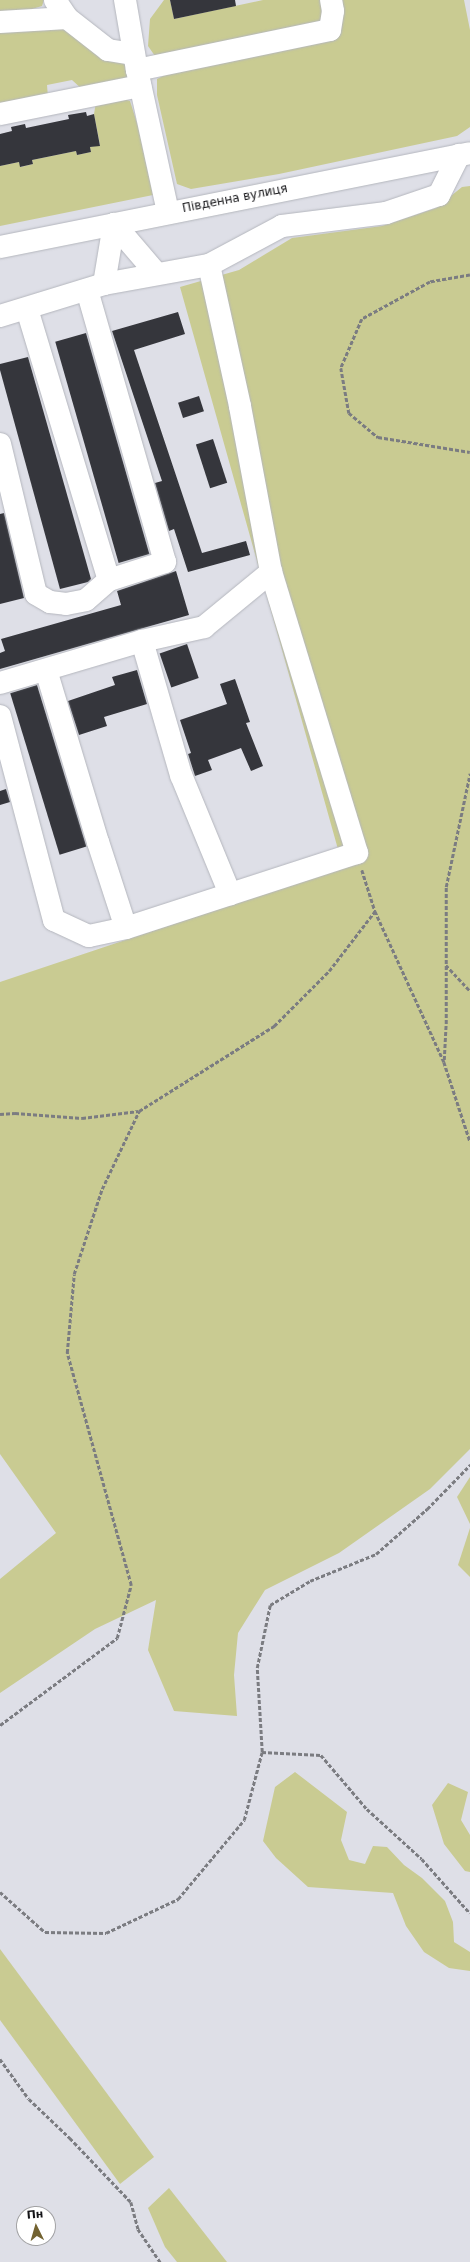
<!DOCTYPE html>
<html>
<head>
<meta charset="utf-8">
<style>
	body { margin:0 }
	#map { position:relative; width:470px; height:2262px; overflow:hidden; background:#dedfe7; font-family:"DejaVu Sans",sans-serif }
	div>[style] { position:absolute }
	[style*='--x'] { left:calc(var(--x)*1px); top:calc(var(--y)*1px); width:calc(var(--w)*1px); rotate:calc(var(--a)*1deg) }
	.green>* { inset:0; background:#c9cb92 }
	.building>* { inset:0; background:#35363c; transform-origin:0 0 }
	.path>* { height:2.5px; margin-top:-1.25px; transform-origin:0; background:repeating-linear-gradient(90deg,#7b7c81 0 4px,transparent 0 6px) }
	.roads { filter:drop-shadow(0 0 1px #b4b6bd) drop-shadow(0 0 1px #b4b6bd) }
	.minor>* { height:22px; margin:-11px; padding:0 11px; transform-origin:11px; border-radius:11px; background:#fff }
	span { translate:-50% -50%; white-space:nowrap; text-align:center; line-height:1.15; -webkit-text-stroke:4px #fff; paint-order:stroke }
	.street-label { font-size:12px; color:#151518 }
	.north { position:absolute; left:16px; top:2206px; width:40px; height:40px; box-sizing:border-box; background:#fff; border:1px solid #a1a1a3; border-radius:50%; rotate:355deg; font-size:11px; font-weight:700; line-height:16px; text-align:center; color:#151518 }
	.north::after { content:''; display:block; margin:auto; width:14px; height:18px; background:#736331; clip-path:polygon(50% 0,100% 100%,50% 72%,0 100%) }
</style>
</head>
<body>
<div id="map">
	<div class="green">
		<i style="clip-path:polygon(0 0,44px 0,42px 6px,22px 12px,0 14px)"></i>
		<i style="clip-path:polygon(164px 0,170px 0,174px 19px,263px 0,325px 0,320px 24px,155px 56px,148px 46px,150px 19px)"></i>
		<i style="clip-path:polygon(337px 0,464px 0,470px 30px,470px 127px,457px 136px,279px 174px,191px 189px,177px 184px,157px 95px,157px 79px,175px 70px,335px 36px,342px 25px)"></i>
		<i style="clip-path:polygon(63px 25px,124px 62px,131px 79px,83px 90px,72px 80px,47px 85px,48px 97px,0 107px,0 27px)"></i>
		<i style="clip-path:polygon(118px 97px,130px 101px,138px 126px,153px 195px,0 226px,0 166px,19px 162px,21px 167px,33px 164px,32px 160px,76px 151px,77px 155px,91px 152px,90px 147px,100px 145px,94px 114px,96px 102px)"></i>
		<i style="clip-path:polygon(470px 186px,470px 1449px,430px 1489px,339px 1553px,265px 1590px,238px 1633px,234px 1675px,237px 1716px,174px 1711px,148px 1650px,156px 1600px,95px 1629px,0 1693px,0 1579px,56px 1533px,0 1454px,0 982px,343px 867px,180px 287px,239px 270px,292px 238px,382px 226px,436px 208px,462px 187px)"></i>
		<i style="clip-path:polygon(470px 1477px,470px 1524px,457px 1497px)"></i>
		<i style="clip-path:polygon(470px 1528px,470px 1577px,458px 1565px)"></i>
		<i style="clip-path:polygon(295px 1772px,347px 1812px,341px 1840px,349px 1860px,365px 1864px,373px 1846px,387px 1847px,404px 1865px,422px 1878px,445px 1901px,453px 1922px,454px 1942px,470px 1952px,470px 1971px,449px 1968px,424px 1952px,406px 1926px,393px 1893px,308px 1887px,276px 1858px,263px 1841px,275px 1787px)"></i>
		<i style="clip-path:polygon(448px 1783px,468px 1792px,461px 1820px,470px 1835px,470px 1872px,465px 1871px,444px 1844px,432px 1805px)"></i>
		<i style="clip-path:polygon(0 1949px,154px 2157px,120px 2184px,0 2020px)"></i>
		<i style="clip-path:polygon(169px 2188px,227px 2262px,177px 2262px,165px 2247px,148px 2208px)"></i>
	</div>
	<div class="building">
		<i style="clip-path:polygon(170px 0,235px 0,236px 6px,174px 19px)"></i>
		<i style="clip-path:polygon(86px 112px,87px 116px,94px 114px,100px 146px,90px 147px,91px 152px,77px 155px,76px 151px,32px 160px,33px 164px,20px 167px,19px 162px,0 166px,0 134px,12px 131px,11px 127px,25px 124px,26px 128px,69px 119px,68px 115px)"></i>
		<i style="clip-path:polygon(178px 312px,185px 334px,134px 350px,202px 553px,246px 541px,250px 555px,188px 572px,174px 529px,169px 531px,155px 483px,162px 481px,112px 331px)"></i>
		<i style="left:86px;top:333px;width:230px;height:32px;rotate:74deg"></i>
		<i style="clip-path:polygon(28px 357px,91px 579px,88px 582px,60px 589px,0 370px,0 364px)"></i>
		<i style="left:199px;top:396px;width:16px;height:22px;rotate:72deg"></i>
		<i style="left:213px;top:439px;width:46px;height:18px;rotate:72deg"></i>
		<i style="clip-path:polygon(4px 513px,24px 598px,0 604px,0 514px)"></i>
		<i style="clip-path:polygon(176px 571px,189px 615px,0 669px,0 653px,5px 651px,1px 639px,121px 605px,117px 591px)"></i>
		<i style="left:187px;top:644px;width:36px;height:29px;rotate:71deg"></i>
		<i style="clip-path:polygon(137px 670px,147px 704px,104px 717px,107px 726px,79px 735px,68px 701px,115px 685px,112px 677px)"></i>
		<i style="clip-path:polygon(235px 679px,250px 722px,246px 723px,263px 766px,251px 771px,241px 748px,208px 760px,212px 770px,195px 776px,188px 754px,191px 753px,180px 720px,227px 704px,220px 684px)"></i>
		<i style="left:37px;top:685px;width:169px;height:28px;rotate:73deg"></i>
		<i style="clip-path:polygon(6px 789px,10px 802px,0 805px,0 791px)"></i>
	</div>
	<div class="path">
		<i style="--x:470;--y:275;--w:41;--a:170.1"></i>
		<i style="--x:430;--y:282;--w:77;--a:151.4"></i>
		<i style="--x:362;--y:319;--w:53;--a:113.2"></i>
		<i style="--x:341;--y:368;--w:46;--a:79.9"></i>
		<i style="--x:349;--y:413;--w:38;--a:40"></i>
		<i style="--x:378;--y:437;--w:93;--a:9.3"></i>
		<i style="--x:362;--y:870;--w:43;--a:72.4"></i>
		<i style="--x:375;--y:911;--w:166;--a:65.4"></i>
		<i style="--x:444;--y:1062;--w:83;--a:71.8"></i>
		<i style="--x:446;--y:965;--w:35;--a:47"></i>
		<i style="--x:444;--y:1060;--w:36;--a:-87"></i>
		<i style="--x:446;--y:1024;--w:137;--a:-90"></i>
		<i style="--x:446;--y:887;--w:116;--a:-78.1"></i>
		<i style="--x:0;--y:1114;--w:15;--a:-4"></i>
		<i style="--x:15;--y:1113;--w:67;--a:4.3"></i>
		<i style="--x:82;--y:1118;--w:57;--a:-7"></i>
		<i style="--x:0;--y:1725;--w:146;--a:-36.6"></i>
		<i style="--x:117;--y:1638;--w:55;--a:-75.2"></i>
		<i style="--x:131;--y:1585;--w:241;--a:-105.4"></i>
		<i style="--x:67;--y:1353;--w:79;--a:-84.9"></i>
		<i style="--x:74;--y:1274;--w:89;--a:-71.8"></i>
		<i style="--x:102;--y:1189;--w:86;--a:-64.6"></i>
		<i style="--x:139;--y:1111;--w:160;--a:-32.2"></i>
		<i style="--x:274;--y:1026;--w:78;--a:-45"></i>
		<i style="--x:329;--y:971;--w:76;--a:-52.5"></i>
		<i style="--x:262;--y:1752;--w:59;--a:2.9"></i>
		<i style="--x:321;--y:1755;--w:71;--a:49.6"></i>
		<i style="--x:367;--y:1809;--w:74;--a:42.3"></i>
		<i style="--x:422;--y:1859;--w:72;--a:48.4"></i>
		<i style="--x:0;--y:1892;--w:60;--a:41.6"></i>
		<i style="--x:45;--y:1932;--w:61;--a:0.9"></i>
		<i style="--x:106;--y:1933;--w:80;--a:-25.3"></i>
		<i style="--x:178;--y:1899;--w:103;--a:-50.1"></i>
		<i style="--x:244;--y:1820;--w:70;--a:-75.2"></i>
		<i style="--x:262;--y:1752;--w:84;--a:-93.4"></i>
		<i style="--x:257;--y:1668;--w:64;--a:-78.3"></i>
		<i style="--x:270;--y:1605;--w:47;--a:-31"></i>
		<i style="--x:310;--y:1581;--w:71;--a:-22.2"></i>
		<i style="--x:376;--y:1554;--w:68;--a:-41.4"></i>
		<i style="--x:427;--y:1509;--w:62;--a:-45.7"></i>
		<i style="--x:0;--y:2059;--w:49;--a:54.1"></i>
		<i style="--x:29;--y:2099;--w:57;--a:43.6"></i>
		<i style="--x:70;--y:2138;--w:88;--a:46.4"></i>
		<i style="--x:131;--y:2202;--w:28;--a:75"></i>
		<i style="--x:138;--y:2229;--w:40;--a:56"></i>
	</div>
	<div class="roads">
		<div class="minor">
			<i style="--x:55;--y:0;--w:22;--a:56"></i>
			<i style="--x:67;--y:18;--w:52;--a:38"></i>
			<i style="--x:108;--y:50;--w:26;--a:9"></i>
			<i style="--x:125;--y:0;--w:71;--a:80.3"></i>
			<i style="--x:137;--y:70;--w:145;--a:77.7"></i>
			<i style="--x:0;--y:22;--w:67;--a:-3.4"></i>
			<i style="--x:137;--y:70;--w:197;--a:-11.7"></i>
			<i style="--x:330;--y:30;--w:19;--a:-81"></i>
			<i style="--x:333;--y:11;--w:11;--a:-100"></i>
			<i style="--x:0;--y:114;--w:143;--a:-11.3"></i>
			<i style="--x:0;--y:247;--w:478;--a:-11.3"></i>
			<i style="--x:104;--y:284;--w:61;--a:-80.5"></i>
			<i style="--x:114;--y:224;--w:65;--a:49.4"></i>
			<i style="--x:27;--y:309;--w:283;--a:73.2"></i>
			<i style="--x:109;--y:580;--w:59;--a:-17.8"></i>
			<i style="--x:165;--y:562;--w:283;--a:-106"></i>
			<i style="--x:0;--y:316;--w:109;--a:-17.1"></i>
			<i style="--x:104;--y:284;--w:107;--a:-10.3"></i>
			<i style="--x:0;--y:444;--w:154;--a:76.5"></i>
			<i style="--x:36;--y:594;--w:16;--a:30"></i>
			<i style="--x:50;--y:602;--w:16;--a:7"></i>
			<i style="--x:66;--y:604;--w:20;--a:-11"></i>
			<i style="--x:86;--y:600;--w:30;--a:-41"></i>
			<i style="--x:142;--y:641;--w:140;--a:73.8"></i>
			<i style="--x:181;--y:775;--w:129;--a:67.6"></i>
			<i style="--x:46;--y:670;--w:180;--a:73.2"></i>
			<i style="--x:98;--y:842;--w:90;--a:72"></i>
			<i style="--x:0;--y:683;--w:148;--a:-16.5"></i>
			<i style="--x:142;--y:641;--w:64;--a:-12.7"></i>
			<i style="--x:204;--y:627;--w:87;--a:-39.4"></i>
			<i style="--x:0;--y:716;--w:211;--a:75.2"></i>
			<i style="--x:54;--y:920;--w:38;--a:25"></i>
			<i style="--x:89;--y:936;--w:38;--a:-12"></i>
			<i style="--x:126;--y:928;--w:243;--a:-18"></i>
			<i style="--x:357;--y:853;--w:294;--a:-107"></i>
			<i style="--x:271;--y:572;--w:169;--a:-100.6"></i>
			<i style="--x:240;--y:406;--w:144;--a:-102.4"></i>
			<i style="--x:209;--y:265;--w:83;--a:-28.1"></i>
			<i style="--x:282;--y:226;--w:105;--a:-7.1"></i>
			<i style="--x:386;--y:213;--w:56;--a:-18.8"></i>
			<i style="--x:439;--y:195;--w:45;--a:-63.4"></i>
		</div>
	</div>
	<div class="street-label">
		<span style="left:235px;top:199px;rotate:-11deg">Південна вулиця</span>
	</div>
	<div class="north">Пн</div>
</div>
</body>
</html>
